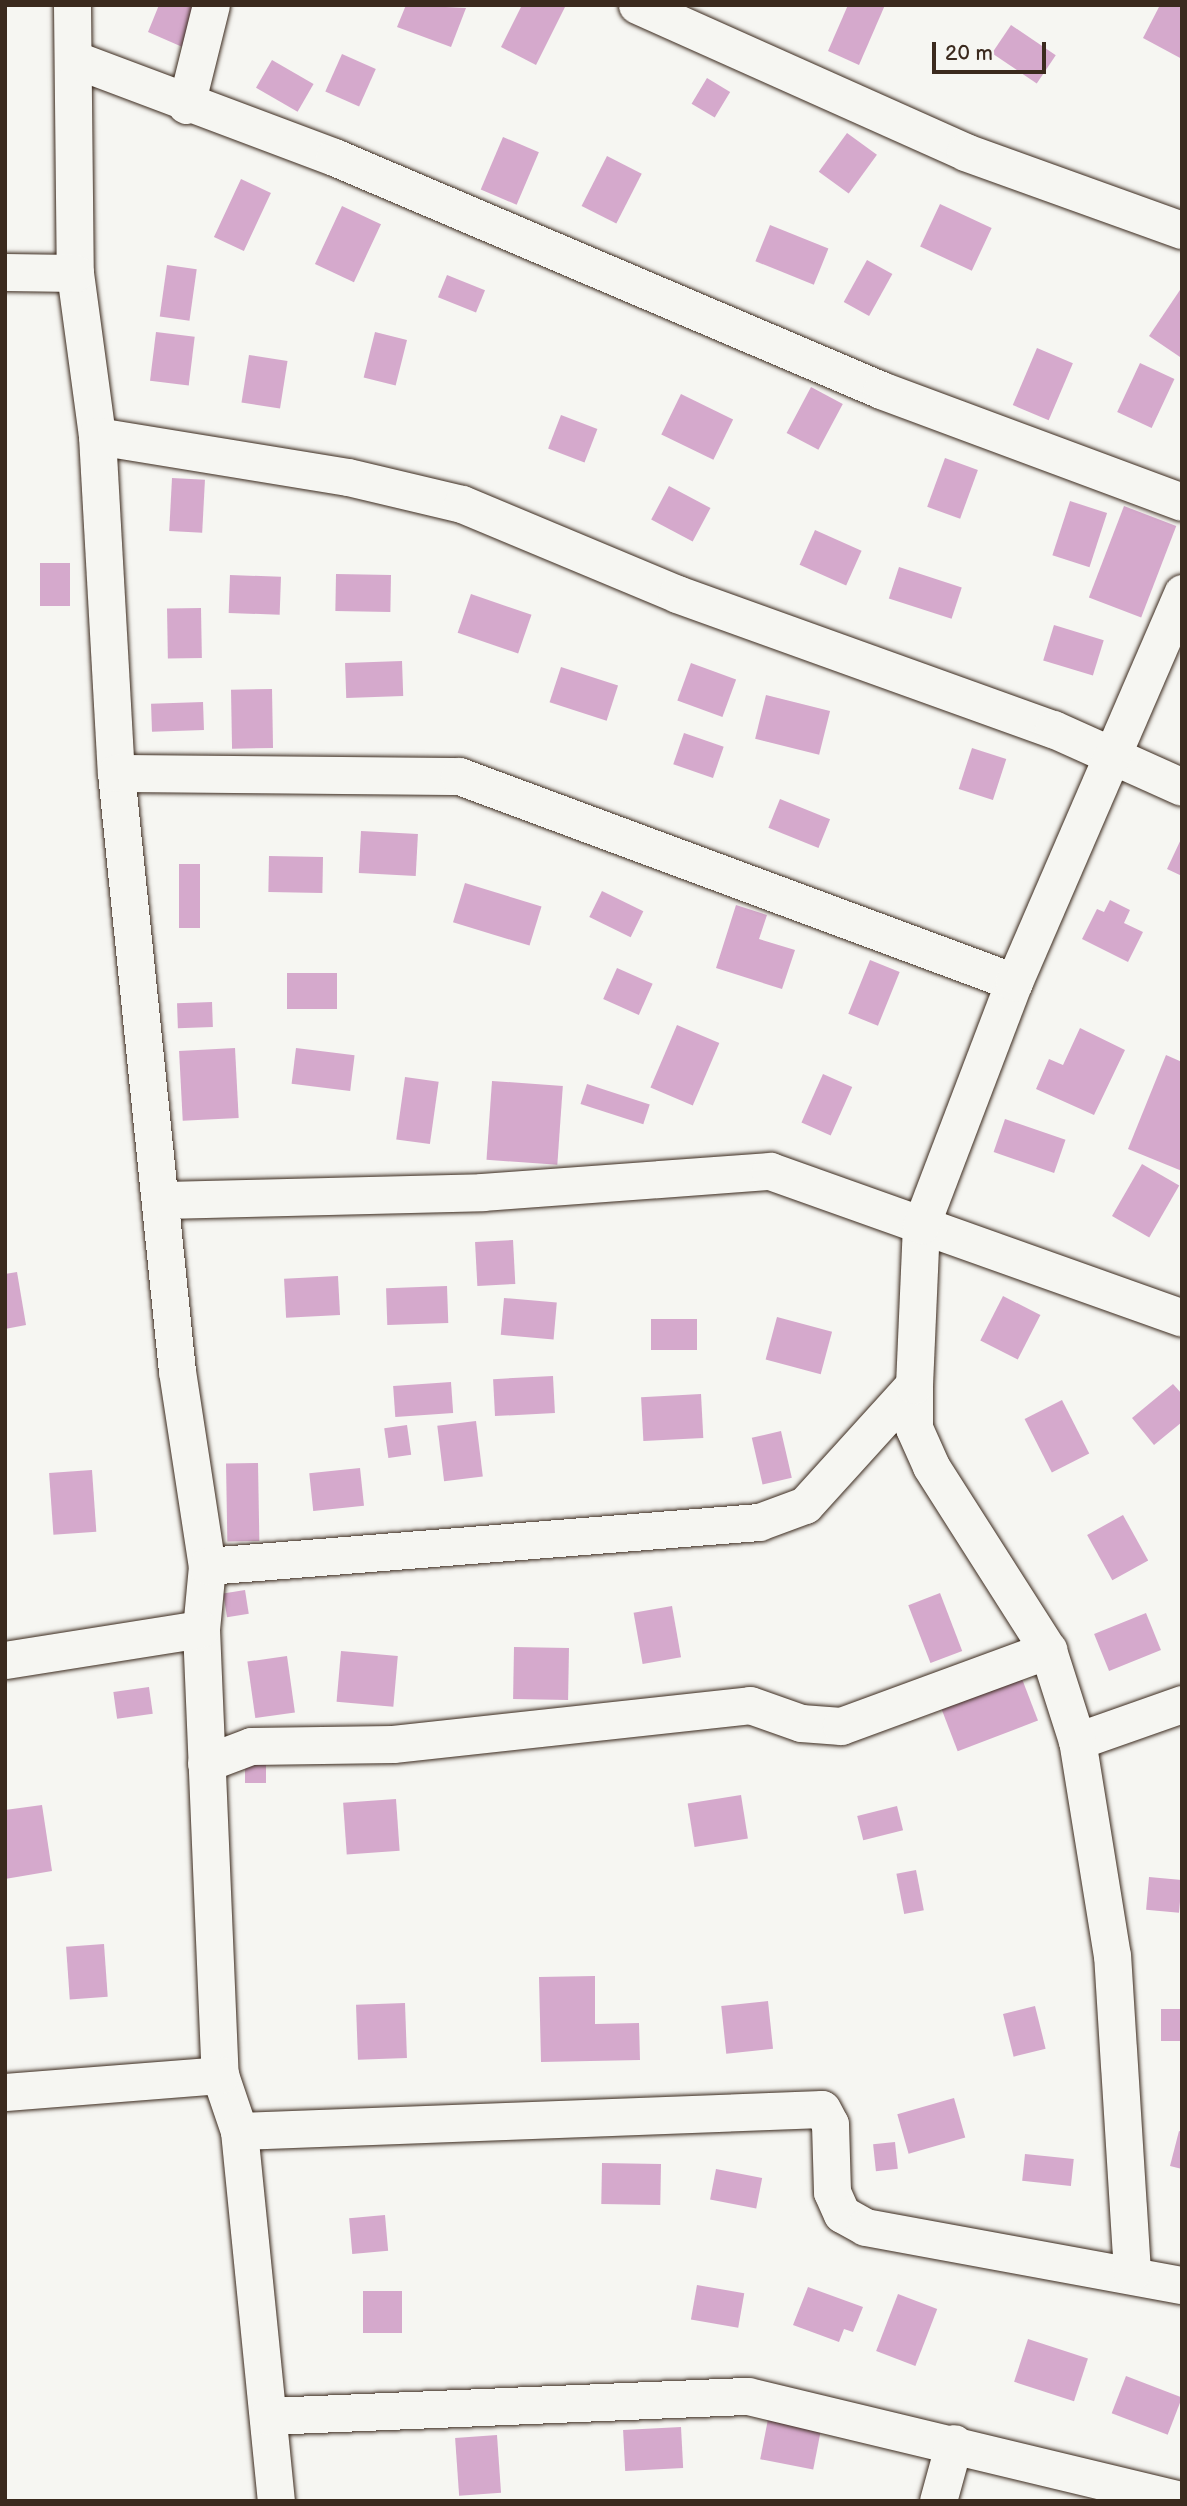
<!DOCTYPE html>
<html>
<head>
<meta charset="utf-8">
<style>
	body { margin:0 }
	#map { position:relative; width:1187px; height:2506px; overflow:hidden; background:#f6f6f2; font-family:"Balsamiq Sans",sans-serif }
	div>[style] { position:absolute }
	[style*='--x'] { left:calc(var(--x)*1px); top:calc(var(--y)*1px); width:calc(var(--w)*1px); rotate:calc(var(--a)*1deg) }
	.building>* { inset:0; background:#d5a9cc; transform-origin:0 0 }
	.roads { filter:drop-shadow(0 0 2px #3b2a1e) drop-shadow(0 0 2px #3b2a1e) }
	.street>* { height:37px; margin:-18.5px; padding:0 18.5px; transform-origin:18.5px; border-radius:18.5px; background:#f6f6f2 }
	span { translate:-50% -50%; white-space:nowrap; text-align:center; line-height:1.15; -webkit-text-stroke:5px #f6f6f2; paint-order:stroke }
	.frame { position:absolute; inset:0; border:7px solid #3b2a1e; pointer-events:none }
	.scale { position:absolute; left:932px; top:42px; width:114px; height:32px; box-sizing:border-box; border:4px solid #3b2a1e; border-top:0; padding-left:9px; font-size:21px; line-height:24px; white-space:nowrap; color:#3b2a1e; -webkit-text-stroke:5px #f6f6f2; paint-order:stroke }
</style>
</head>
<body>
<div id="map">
	<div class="building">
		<i style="clip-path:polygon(159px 5px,205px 5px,187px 49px,148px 32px)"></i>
		<i style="clip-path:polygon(406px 5px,466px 8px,451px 47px,397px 27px)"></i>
		<i style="clip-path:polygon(522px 5px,566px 5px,536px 65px,501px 47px)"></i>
		<i style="clip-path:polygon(848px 5px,885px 5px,859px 65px,828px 51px)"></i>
		<i style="clip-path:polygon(1160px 5px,1182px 5px,1182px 59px,1143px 38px)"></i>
		<i style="left:1011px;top:25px;width:54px;height:34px;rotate:34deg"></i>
		<i style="left:342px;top:54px;width:37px;height:41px;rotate:24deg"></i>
		<i style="left:272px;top:60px;width:48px;height:32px;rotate:30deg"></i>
		<i style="left:707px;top:78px;width:27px;height:30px;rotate:31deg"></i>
		<i style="left:847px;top:133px;width:37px;height:48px;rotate:36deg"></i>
		<i style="left:503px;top:137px;width:39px;height:57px;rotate:23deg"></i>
		<i style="left:607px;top:156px;width:39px;height:56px;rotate:27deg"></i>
		<i style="left:241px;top:179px;width:33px;height:64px;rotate:25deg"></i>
		<i style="left:940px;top:204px;width:57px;height:47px;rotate:25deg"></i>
		<i style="left:342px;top:206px;width:43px;height:64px;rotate:25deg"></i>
		<i style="left:770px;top:225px;width:63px;height:39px;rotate:22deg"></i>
		<i style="left:867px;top:260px;width:29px;height:48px;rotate:29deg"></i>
		<i style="left:167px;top:265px;width:30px;height:52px;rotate:8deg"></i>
		<i style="left:447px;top:275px;width:41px;height:24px;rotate:22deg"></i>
		<i style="clip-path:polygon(1180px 290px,1182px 292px,1180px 357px,1149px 336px)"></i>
		<i style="left:156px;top:332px;width:39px;height:49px;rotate:7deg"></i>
		<i style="left:375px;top:332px;width:33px;height:47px;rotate:14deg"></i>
		<i style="left:1037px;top:348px;width:39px;height:62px;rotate:23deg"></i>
		<i style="left:249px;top:355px;width:39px;height:48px;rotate:9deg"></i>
		<i style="left:1140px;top:363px;width:38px;height:54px;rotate:25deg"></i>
		<i style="left:811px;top:387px;width:36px;height:52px;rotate:28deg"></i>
		<i style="left:681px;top:394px;width:58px;height:45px;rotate:26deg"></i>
		<i style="left:561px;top:415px;width:39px;height:36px;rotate:21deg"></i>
		<i style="left:945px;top:458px;width:35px;height:52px;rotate:20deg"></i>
		<i style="left:172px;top:478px;width:33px;height:53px;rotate:3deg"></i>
		<i style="left:669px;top:486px;width:47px;height:38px;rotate:28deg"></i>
		<i style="left:1070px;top:501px;width:39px;height:57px;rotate:18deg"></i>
		<i style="left:1124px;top:506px;width:56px;height:98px;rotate:21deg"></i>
		<i style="left:815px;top:530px;width:51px;height:38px;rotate:24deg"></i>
		<i style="left:40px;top:563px;width:30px;height:43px"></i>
		<i style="left:899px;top:567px;width:66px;height:33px;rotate:18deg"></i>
		<i style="left:336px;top:574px;width:55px;height:37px;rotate:1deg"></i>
		<i style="left:230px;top:575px;width:51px;height:38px;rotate:2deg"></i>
		<i style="left:471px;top:594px;width:64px;height:41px;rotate:19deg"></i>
		<i style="left:201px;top:608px;width:50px;height:34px;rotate:89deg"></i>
		<i style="left:1054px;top:625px;width:52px;height:37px;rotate:17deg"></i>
		<i style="left:402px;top:661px;width:35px;height:57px;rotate:88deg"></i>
		<i style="left:691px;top:663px;width:48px;height:40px;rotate:20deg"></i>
		<i style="left:561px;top:667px;width:60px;height:37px;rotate:18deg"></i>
		<i style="left:272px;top:689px;width:59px;height:41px;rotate:89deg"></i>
		<i style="left:766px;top:695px;width:66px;height:45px;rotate:14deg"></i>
		<i style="left:203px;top:702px;width:28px;height:52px;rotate:88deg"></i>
		<i style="left:684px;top:733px;width:42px;height:33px;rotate:19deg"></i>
		<i style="left:972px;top:748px;width:36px;height:43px;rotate:18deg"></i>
		<i style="left:780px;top:799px;width:54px;height:31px;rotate:22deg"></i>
		<i style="left:361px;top:831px;width:57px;height:42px;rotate:3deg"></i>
		<i style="clip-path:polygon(1182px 837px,1182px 876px,1167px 869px)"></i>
		<i style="left:269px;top:856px;width:54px;height:36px;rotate:1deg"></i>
		<i style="left:179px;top:864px;width:21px;height:64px"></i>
		<i style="left:465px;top:883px;width:80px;height:41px;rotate:17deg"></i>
		<i style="left:602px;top:891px;width:46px;height:29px;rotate:26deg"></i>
		<i style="clip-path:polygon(1110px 900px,1130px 910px,1124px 923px,1143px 932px,1128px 962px,1082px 939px,1097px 909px,1104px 912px)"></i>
		<i style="clip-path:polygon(736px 905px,767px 915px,759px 939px,795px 950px,782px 989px,716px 968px)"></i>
		<i style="left:870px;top:960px;width:32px;height:58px;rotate:22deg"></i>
		<i style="left:617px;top:968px;width:39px;height:34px;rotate:24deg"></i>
		<i style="left:287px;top:973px;width:50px;height:36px"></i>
		<i style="left:212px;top:1002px;width:25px;height:35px;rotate:88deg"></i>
		<i style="left:677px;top:1025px;width:46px;height:68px;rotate:23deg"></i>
		<i style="clip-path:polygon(1080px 1028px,1125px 1050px,1094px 1115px,1036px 1089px,1049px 1059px,1063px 1065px)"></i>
		<i style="left:235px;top:1048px;width:70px;height:56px;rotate:87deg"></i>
		<i style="left:296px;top:1048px;width:59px;height:36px;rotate:7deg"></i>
		<i style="clip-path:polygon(1166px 1055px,1182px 1062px,1182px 1171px,1128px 1149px)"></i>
		<i style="left:823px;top:1074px;width:32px;height:53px;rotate:24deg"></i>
		<i style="left:405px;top:1077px;width:34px;height:63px;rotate:8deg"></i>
		<i style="left:492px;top:1081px;width:71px;height:79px;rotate:4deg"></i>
		<i style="left:587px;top:1084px;width:66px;height:21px;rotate:18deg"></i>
		<i style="left:1005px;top:1119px;width:64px;height:35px;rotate:19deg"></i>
		<i style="left:1142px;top:1164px;width:43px;height:60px;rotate:30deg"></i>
		<i style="left:513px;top:1240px;width:44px;height:38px;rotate:87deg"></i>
		<i style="clip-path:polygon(17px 1272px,26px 1325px,5px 1329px,5px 1274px)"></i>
		<i style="left:338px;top:1276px;width:39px;height:54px;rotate:87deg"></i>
		<i style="left:447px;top:1286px;width:37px;height:61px;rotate:88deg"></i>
		<i style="left:1003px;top:1296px;width:42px;height:50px;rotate:27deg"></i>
		<i style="left:504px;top:1298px;width:53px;height:37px;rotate:5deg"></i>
		<i style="left:777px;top:1317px;width:57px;height:44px;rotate:15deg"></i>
		<i style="left:651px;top:1319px;width:46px;height:31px"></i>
		<i style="left:553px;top:1376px;width:37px;height:60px;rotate:87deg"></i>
		<i style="left:451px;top:1382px;width:31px;height:58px;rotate:86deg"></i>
		<i style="clip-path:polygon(1173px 1384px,1182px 1394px,1182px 1422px,1154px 1445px,1132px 1418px)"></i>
		<i style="left:701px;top:1394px;width:44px;height:60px;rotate:87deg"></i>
		<i style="left:1062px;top:1400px;width:60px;height:42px;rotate:63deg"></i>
		<i style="left:476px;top:1421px;width:56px;height:39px;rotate:83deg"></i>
		<i style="left:407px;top:1425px;width:30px;height:23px;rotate:82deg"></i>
		<i style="left:781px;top:1431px;width:48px;height:30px;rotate:77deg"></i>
		<i style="left:258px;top:1463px;width:78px;height:32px;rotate:89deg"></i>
		<i style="left:360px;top:1468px;width:38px;height:51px;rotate:84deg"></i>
		<i style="left:92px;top:1470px;width:62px;height:43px;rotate:86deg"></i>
		<i style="left:1123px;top:1515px;width:52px;height:41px;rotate:61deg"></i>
		<i style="left:245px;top:1590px;width:24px;height:22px;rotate:81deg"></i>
		<i style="left:940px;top:1593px;width:62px;height:34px;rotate:69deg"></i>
		<i style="left:672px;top:1606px;width:52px;height:39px;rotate:80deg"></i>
		<i style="left:1146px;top:1613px;width:40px;height:56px;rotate:68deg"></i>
		<i style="left:514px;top:1647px;width:55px;height:52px;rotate:1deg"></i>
		<i style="left:341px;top:1651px;width:57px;height:51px;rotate:5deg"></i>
		<i style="left:287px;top:1656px;width:57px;height:40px;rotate:82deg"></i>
		<i style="left:1019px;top:1671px;width:53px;height:86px;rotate:69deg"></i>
		<i style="left:149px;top:1687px;width:27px;height:36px;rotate:82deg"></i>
		<i style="left:245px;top:1753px;width:21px;height:30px"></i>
		<i style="left:741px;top:1795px;width:44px;height:54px;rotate:81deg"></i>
		<i style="left:396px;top:1799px;width:52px;height:53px;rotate:86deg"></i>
		<i style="clip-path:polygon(42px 1805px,52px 1871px,5px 1879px,5px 1810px)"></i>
		<i style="left:897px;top:1806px;width:25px;height:41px;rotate:76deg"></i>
		<i style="left:916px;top:1870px;width:41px;height:20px;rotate:79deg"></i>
		<i style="left:1149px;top:1877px;width:33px;height:33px;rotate:5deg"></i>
		<i style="left:104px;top:1944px;width:53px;height:38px;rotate:86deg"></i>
		<i style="clip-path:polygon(595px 1976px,595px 2024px,639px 2023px,640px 2060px,541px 2062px,539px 1977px)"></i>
		<i style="left:768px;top:2001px;width:48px;height:47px;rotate:84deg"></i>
		<i style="left:405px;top:2003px;width:55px;height:49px;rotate:88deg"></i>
		<i style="left:1035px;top:2006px;width:44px;height:33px;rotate:76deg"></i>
		<i style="left:1161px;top:2009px;width:21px;height:32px"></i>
		<i style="left:954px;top:2098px;width:41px;height:59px;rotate:74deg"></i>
		<i style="clip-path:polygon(1179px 2131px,1182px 2132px,1182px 2169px,1170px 2166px)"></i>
		<i style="left:895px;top:2142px;width:27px;height:22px;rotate:84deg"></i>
		<i style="left:1025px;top:2154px;width:49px;height:27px;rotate:6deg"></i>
		<i style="left:602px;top:2163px;width:59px;height:41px;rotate:1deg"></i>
		<i style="left:716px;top:2169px;width:47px;height:31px;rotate:11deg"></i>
		<i style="left:385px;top:2215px;width:36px;height:36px;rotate:85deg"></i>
		<i style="left:697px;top:2285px;width:48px;height:35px;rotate:10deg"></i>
		<i style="clip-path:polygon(808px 2287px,863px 2307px,853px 2332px,844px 2329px,839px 2342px,793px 2325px)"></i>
		<i style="left:363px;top:2291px;width:39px;height:42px"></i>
		<i style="left:898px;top:2294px;width:42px;height:61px;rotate:21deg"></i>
		<i style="left:1028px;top:2339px;width:63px;height:45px;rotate:18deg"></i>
		<i style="left:1126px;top:2376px;width:60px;height:40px;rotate:21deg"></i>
		<i style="left:769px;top:2414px;width:54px;height:46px;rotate:11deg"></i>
		<i style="left:681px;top:2427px;width:41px;height:58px;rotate:87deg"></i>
		<i style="left:497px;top:2435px;width:58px;height:42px;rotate:86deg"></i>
	</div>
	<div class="roads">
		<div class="street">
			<i style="--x:72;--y:5;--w:268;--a:89.4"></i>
			<i style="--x:75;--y:273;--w:164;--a:82.3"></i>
			<i style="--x:97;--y:436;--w:338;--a:86.8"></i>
			<i style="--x:116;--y:773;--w:601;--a:84.18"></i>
			<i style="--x:177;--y:1371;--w:197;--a:81.3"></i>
			<i style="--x:207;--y:1566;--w:63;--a:95.4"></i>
			<i style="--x:201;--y:1629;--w:446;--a:87.6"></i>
			<i style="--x:220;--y:2075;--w:59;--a:71.3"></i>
			<i style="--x:239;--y:2131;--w:372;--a:84.3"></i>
			<i style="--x:637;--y:5;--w:359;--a:24.1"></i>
			<i style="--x:965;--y:152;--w:231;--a:19.8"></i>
			<i style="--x:76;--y:60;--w:276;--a:20.6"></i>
			<i style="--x:334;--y:157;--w:595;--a:23.07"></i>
			<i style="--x:881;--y:390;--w:321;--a:20.4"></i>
			<i style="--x:186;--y:105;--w:103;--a:-76"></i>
			<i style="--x:5;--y:272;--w:70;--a:0.8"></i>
			<i style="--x:97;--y:436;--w:254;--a:9.3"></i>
			<i style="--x:348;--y:477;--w:117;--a:13.3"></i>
			<i style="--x:462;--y:504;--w:233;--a:22.7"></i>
			<i style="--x:677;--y:594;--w:400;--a:19.8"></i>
			<i style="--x:1053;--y:729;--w:141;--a:24.2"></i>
			<i style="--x:116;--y:773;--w:343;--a:0.5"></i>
			<i style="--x:459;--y:776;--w:592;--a:20.36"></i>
			<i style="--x:164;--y:1200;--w:318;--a:-1.4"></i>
			<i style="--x:482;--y:1192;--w:289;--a:-4.2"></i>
			<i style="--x:770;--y:1171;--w:437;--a:19.6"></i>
			<i style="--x:207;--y:1566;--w:554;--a:-4.56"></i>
			<i style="--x:759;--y:1522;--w:49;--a:-20.3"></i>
			<i style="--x:805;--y:1505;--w:162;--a:-47.8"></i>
			<i style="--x:5;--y:1660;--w:198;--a:-9"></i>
			<i style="--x:1077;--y:1741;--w:111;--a:-19.4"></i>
			<i style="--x:206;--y:1763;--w:48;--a:-20.7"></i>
			<i style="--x:251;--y:1746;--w:142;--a:-0.8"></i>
			<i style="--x:393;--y:1744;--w:359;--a:-6.2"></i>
			<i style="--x:750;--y:1705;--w:54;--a:19.4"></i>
			<i style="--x:801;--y:1723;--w:40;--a:4.3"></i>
			<i style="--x:841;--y:1726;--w:221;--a:-20.2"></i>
			<i style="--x:5;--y:2092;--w:216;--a:-4.5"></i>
			<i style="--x:239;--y:2131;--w:583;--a:-2.16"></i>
			<i style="--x:822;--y:2109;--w:17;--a:62"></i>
			<i style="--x:830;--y:2124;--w:68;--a:88.3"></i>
			<i style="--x:832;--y:2192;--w:24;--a:66"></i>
			<i style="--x:842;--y:2214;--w:26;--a:29"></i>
			<i style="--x:865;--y:2227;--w:322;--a:10.4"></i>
			<i style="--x:1132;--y:2272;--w:317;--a:-93.6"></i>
			<i style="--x:1112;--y:1956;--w:218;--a:-99.2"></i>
			<i style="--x:1077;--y:1741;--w:96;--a:-107.7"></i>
			<i style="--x:1048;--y:1650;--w:218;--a:-122.5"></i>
			<i style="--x:931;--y:1466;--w:42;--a:-114.1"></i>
			<i style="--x:914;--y:1428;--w:43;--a:-90"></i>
			<i style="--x:914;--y:1385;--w:160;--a:-87.5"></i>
			<i style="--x:921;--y:1225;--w:260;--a:-69.1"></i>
			<i style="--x:1014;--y:982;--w:424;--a:-66.6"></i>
			<i style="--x:268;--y:2416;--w:480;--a:-2.4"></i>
			<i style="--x:748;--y:2396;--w:446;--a:13.5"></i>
			<i style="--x:938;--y:2501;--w:60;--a:-74.6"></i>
		</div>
	</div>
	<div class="frame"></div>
	<div class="scale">20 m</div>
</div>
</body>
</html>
